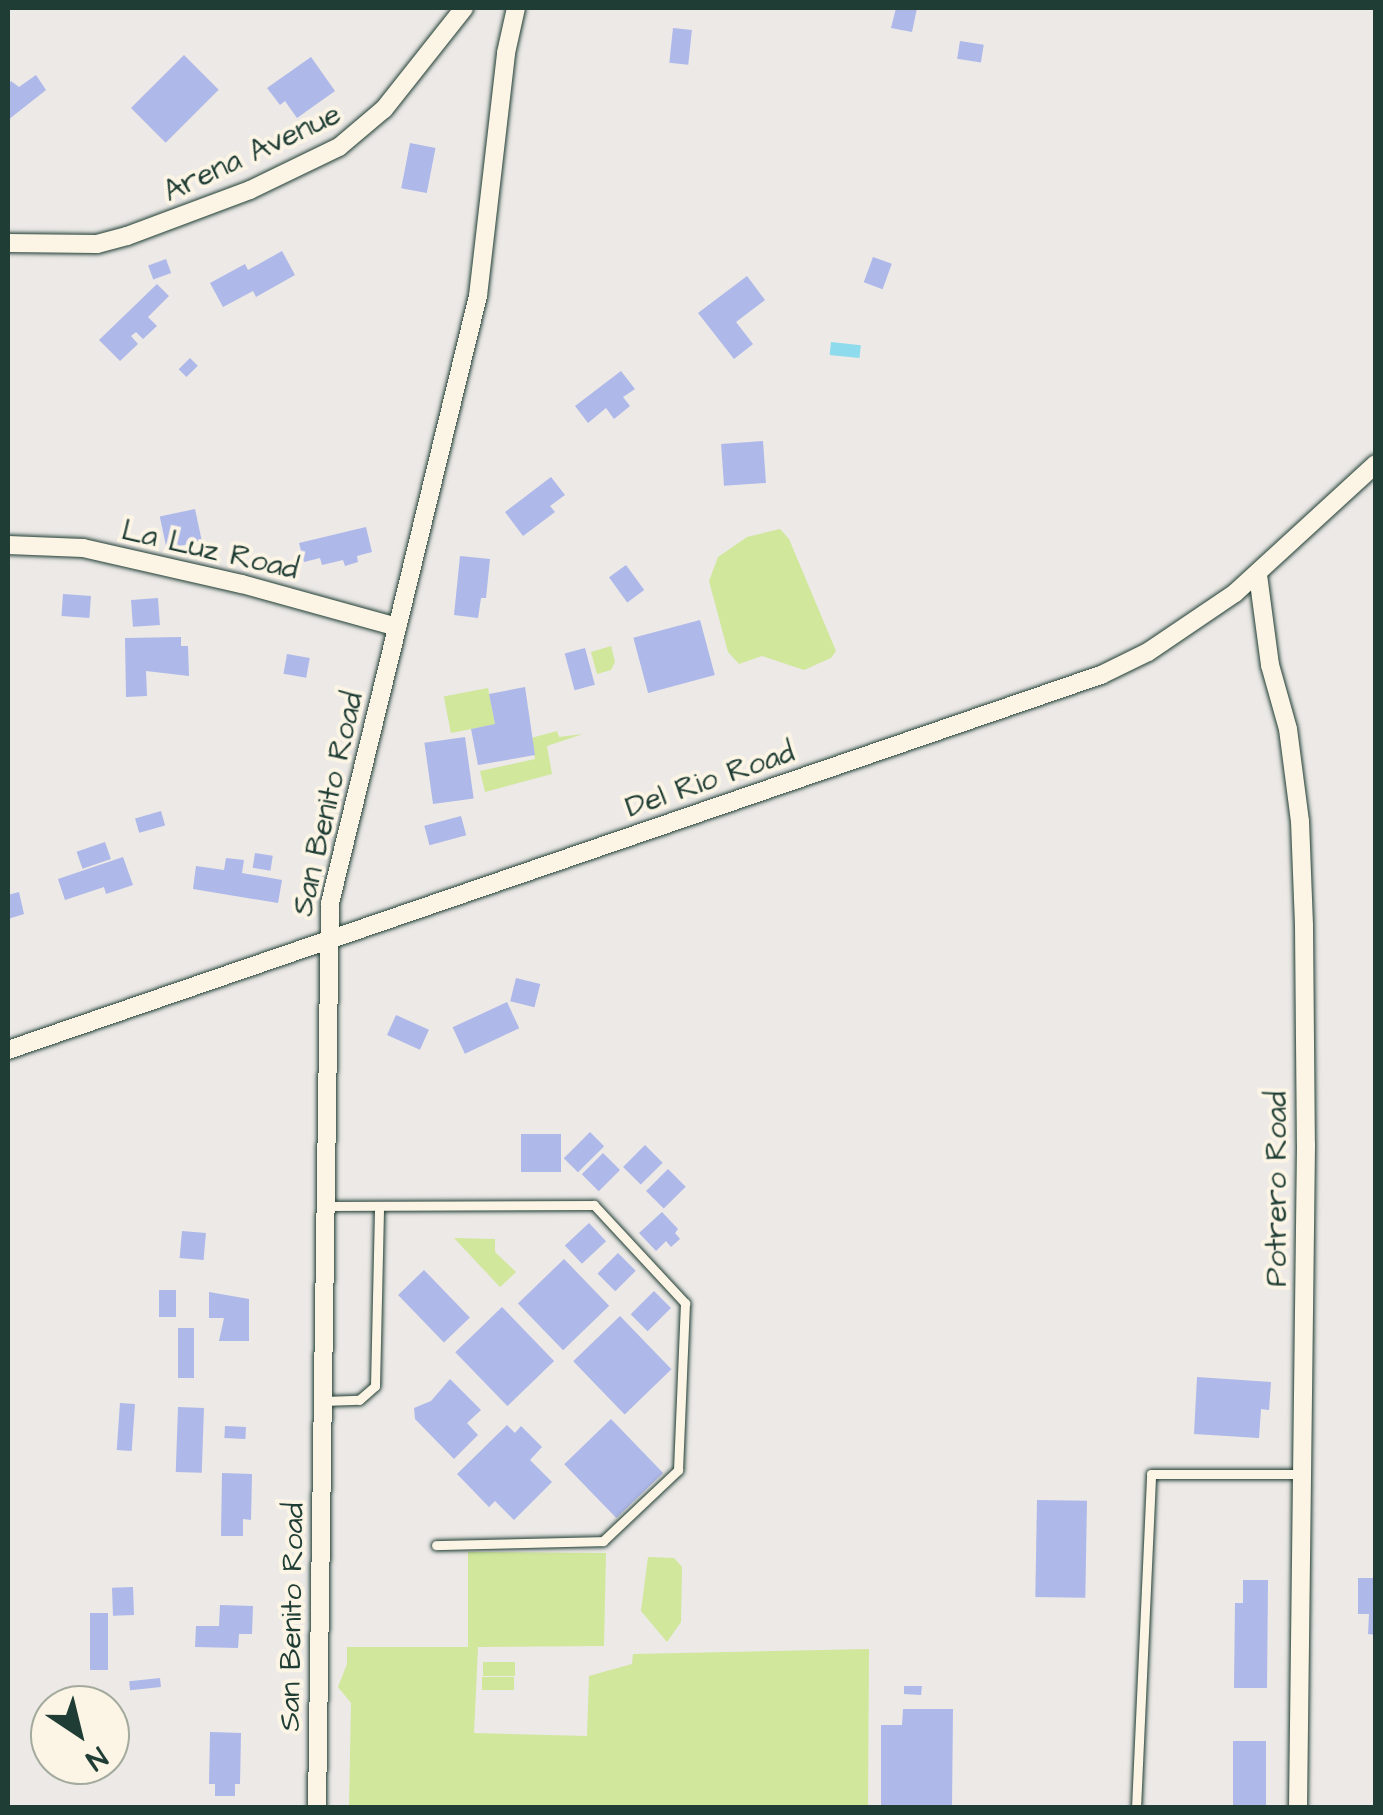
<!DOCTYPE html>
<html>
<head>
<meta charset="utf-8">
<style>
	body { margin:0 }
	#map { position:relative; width:1383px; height:1815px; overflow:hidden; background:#ece9e6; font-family:"Architects Daughter",sans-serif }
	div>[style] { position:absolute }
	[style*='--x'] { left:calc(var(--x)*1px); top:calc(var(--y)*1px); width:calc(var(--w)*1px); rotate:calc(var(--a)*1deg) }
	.green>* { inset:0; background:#d0e79c; transform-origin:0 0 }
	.water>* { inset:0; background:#8edbee; transform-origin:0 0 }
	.building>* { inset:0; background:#aeb8e9; transform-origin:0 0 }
	.roads { filter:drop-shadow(0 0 2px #1f3d34) drop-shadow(0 0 2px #1f3d34) }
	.lane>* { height:9px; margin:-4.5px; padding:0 4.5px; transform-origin:4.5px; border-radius:4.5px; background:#fcf5e5 }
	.street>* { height:18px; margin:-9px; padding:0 9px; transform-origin:9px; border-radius:9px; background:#fcf5e5 }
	span { translate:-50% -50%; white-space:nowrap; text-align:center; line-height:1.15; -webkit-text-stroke:8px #fcf5e5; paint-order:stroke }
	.street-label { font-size:30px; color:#1f3d34 }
	.frame { position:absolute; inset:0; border:10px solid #1f3d34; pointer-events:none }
	.north { position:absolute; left:30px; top:1685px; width:100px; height:100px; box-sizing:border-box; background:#fcf5e5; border:2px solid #a4ab9e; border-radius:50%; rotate:145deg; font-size:28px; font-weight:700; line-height:40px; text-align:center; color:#1f3d34 }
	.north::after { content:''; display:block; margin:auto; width:35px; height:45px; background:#1f3d34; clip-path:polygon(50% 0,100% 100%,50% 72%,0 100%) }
</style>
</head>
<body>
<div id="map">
	<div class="green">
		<i style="clip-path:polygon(780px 529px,789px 539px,836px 651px,831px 658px,804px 670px,762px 656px,739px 664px,728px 652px,709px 581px,718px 557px,747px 537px)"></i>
		<i style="clip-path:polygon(611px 646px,615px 662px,611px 670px,597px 674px,591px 652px)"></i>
		<i style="left:488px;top:688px;width:37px;height:45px;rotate:79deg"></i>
		<i style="clip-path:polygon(557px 731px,559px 737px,583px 734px,547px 746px,552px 774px,485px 792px,480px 771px,535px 759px,531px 738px)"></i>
		<i style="clip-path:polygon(454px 1238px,495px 1239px,495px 1252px,516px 1272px,500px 1287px)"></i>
		<i style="clip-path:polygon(468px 1552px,606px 1553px,604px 1646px,478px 1647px,474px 1733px,587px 1736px,589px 1676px,632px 1664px,633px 1654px,869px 1649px,868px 1807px,349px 1807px,351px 1703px,338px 1687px,347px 1664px,347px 1647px,468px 1647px)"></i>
		<i style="clip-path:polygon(648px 1557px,674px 1558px,682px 1567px,681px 1622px,667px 1642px,641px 1611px)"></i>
		<i style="left:483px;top:1662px;width:32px;height:14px"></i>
		<i style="left:482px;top:1677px;width:32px;height:13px"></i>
	</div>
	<div class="water">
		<i style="left:831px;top:342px;width:30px;height:13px;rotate:6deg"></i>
	</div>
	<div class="building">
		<i style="clip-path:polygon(896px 8px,917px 8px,912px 32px,891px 28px)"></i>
		<i style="left:673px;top:28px;width:19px;height:35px;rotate:6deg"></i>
		<i style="left:960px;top:41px;width:24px;height:18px;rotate:9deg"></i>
		<i style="left:184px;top:55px;width:49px;height:75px;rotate:45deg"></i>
		<i style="clip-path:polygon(311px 57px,335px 91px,297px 118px,285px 101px,280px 105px,267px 88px)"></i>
		<i style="clip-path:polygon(36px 75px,46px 90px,8px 120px,8px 86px,11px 81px,19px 87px)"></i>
		<i style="left:410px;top:143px;width:26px;height:46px;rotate:11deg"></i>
		<i style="clip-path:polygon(282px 251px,295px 275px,256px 297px,253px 291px,223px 307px,210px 283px,245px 264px,248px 270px)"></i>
		<i style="left:873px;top:257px;width:20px;height:27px;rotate:20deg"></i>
		<i style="left:166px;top:259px;width:15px;height:19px;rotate:70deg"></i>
		<i style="clip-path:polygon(747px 276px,765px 300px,736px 322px,753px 344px,734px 359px,698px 313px)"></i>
		<i style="clip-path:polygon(157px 284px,169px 296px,148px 317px,157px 326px,143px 339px,136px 332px,131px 336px,138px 344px,120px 361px,99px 340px)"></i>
		<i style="left:190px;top:358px;width:11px;height:16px;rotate:45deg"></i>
		<i style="clip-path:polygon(621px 371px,635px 389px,623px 397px,630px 406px,614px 419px,606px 408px,588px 423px,575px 406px)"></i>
		<i style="left:763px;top:441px;width:42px;height:42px;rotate:86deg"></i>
		<i style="clip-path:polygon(551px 477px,565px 495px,550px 506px,555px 512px,523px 536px,505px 512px)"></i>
		<i style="left:195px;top:509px;width:33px;height:36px;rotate:78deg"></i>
		<i style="clip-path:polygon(366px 527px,372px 552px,357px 556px,358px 562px,345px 566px,343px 560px,322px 565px,320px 558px,304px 562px,299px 543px)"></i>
		<i style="clip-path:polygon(460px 556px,490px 559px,486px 598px,481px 598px,478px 618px,454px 615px)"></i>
		<i style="left:626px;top:565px;width:31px;height:21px;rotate:54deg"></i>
		<i style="left:63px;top:594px;width:28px;height:22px;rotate:4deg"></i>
		<i style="left:158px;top:598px;width:27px;height:27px;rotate:86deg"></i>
		<i style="left:700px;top:620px;width:57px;height:69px;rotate:75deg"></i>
		<i style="clip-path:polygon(181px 637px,181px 646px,188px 646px,189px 676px,146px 671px,147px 696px,126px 697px,125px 638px)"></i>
		<i style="left:585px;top:648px;width:38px;height:21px;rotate:75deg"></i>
		<i style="left:287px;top:654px;width:23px;height:20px;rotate:10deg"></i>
		<i style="clip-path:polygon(525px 687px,535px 755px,478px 765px,471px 729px,495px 724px,489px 694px)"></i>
		<i style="left:465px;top:737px;width:62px;height:41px;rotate:82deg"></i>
		<i style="left:161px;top:811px;width:15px;height:27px;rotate:74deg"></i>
		<i style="left:461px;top:816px;width:20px;height:38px;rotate:75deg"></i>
		<i style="left:105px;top:842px;width:18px;height:30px;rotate:71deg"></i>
		<i style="left:255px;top:853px;width:18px;height:15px;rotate:9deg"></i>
		<i style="clip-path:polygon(123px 857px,133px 885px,106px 894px,104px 887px,65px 900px,58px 879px)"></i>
		<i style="clip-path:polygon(226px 858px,244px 860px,242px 873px,282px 880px,278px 903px,193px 889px,196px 866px,224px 870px)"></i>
		<i style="clip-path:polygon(19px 892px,24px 914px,8px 919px,8px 895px)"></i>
		<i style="left:516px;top:978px;width:25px;height:24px;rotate:14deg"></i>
		<i style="left:507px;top:1002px;width:29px;height:60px;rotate:65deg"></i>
		<i style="left:396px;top:1015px;width:36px;height:22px;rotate:24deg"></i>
		<i style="left:590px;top:1132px;width:20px;height:37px;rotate:45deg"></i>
		<i style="left:521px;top:1134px;width:40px;height:38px"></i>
		<i style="left:645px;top:1145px;width:25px;height:31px;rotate:45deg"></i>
		<i style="left:603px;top:1153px;width:24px;height:30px;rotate:45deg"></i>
		<i style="left:668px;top:1169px;width:25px;height:31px;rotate:45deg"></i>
		<i style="clip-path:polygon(662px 1212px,678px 1229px,675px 1233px,680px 1239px,671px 1247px,666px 1241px,656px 1251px,639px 1233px)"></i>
		<i style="left:589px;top:1223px;width:25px;height:33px;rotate:47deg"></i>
		<i style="left:182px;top:1231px;width:24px;height:27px;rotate:5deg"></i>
		<i style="left:618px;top:1253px;width:25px;height:29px;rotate:45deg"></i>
		<i style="left:564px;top:1259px;width:65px;height:64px;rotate:46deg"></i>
		<i style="left:424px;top:1270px;width:66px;height:36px;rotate:46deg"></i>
		<i style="left:159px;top:1290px;width:17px;height:27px"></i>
		<i style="left:654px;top:1291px;width:24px;height:33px;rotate:45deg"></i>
		<i style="clip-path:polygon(209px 1292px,249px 1299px,249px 1341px,219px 1341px,224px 1318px,209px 1318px)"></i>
		<i style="left:502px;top:1307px;width:75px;height:65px;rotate:46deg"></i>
		<i style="left:620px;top:1316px;width:74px;height:65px;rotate:46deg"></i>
		<i style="left:178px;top:1328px;width:16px;height:50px"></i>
		<i style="clip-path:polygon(1197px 1377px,1271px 1382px,1269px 1410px,1261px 1409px,1259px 1438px,1194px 1434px)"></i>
		<i style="clip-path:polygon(450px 1379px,481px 1410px,467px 1423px,478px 1435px,454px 1459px,415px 1419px,414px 1408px,431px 1401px)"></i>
		<i style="left:120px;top:1403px;width:15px;height:47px;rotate:4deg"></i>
		<i style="left:178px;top:1407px;width:26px;height:65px;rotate:2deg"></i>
		<i style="left:611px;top:1419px;width:75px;height:65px;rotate:46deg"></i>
		<i style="clip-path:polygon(507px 1425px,515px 1433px,521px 1426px,542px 1447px,530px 1460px,552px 1482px,514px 1520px,495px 1501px,489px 1507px,457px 1474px)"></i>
		<i style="left:225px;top:1426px;width:21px;height:12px;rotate:3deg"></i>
		<i style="clip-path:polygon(222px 1473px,252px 1474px,251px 1520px,243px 1519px,243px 1536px,221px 1536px)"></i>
		<i style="left:1037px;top:1500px;width:50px;height:97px;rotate:1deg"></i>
		<i style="clip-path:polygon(1358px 1578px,1376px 1578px,1376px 1635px,1368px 1634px,1369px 1614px,1358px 1614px)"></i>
		<i style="clip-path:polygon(1243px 1580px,1268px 1580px,1267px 1688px,1234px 1688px,1235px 1603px,1243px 1603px)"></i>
		<i style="left:133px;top:1587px;width:28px;height:21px;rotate:88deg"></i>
		<i style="clip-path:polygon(220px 1605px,253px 1606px,252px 1634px,239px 1634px,238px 1648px,195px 1647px,196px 1626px,219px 1626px)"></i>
		<i style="left:90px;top:1613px;width:18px;height:57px"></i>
		<i style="left:160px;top:1678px;width:9px;height:31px;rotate:84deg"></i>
		<i style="clip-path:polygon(904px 1686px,922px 1686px,921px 1695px,904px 1694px)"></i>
		<i style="clip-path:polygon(903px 1709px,953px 1709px,952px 1808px,881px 1808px,881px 1725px,902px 1725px)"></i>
		<i style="clip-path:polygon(210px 1732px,241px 1733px,240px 1784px,235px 1784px,235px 1796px,215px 1796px,215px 1784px,209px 1784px)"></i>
		<i style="left:1233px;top:1741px;width:33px;height:67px"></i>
	</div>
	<div class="roads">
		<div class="lane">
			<i style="--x:327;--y:1206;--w:267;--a:-0.2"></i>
			<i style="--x:594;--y:1205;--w:134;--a:47.1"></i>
			<i style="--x:685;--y:1303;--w:167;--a:92.4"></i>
			<i style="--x:678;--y:1470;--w:103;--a:136.6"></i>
			<i style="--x:603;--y:1541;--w:167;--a:178.6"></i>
			<i style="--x:323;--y:1401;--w:36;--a:-2"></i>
			<i style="--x:359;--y:1400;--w:21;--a:-41"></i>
			<i style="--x:375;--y:1386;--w:180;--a:-88.7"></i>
			<i style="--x:1136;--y:1808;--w:334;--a:-87.4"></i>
			<i style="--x:1151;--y:1474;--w:151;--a:0"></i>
		</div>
		<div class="street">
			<i style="--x:8;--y:243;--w:89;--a:0.6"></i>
			<i style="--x:97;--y:244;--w:31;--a:-15"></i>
			<i style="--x:127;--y:236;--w:131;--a:-20.5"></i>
			<i style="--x:250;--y:190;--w:99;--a:-25.8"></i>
			<i style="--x:339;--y:147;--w:59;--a:-40.2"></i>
			<i style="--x:384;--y:109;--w:129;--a:-51.6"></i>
			<i style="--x:8;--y:545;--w:75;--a:2.3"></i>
			<i style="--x:83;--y:548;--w:163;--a:12.8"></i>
			<i style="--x:242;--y:584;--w:161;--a:15.5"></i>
			<i style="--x:1258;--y:575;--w:91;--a:82.4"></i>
			<i style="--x:1270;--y:665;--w:66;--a:74.3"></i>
			<i style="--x:1288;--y:729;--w:93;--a:82.6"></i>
			<i style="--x:1300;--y:821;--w:105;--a:87.8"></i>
			<i style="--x:1304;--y:926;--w:219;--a:89.5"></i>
			<i style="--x:1306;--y:1145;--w:663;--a:90.69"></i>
			<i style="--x:8;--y:1050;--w:1156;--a:-18.94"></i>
			<i style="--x:1101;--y:675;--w:52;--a:-26.1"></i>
			<i style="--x:1148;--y:652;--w:105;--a:-34.1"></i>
			<i style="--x:1235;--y:593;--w:191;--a:-42.5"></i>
			<i style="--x:317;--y:1808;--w:905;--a:-89.18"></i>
			<i style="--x:330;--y:903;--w:625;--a:-76.3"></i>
			<i style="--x:478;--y:296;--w:245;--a:-83.4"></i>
			<i style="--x:506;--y:53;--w:46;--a:-77.5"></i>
		</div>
	</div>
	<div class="street-label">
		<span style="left:252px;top:153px;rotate:-25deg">Arena Avenue</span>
		<span style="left:210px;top:550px;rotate:13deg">La Luz Road</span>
		<span style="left:710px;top:780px;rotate:-19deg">Del Rio Road</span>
		<span style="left:328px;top:804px;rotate:-77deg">San Benito Road</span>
		<span style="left:1277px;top:1189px;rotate:-90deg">Potrero Road</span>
		<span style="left:292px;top:1617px;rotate:-89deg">San Benito Road</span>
	</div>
	<div class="frame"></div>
	<div class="north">N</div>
</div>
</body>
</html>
